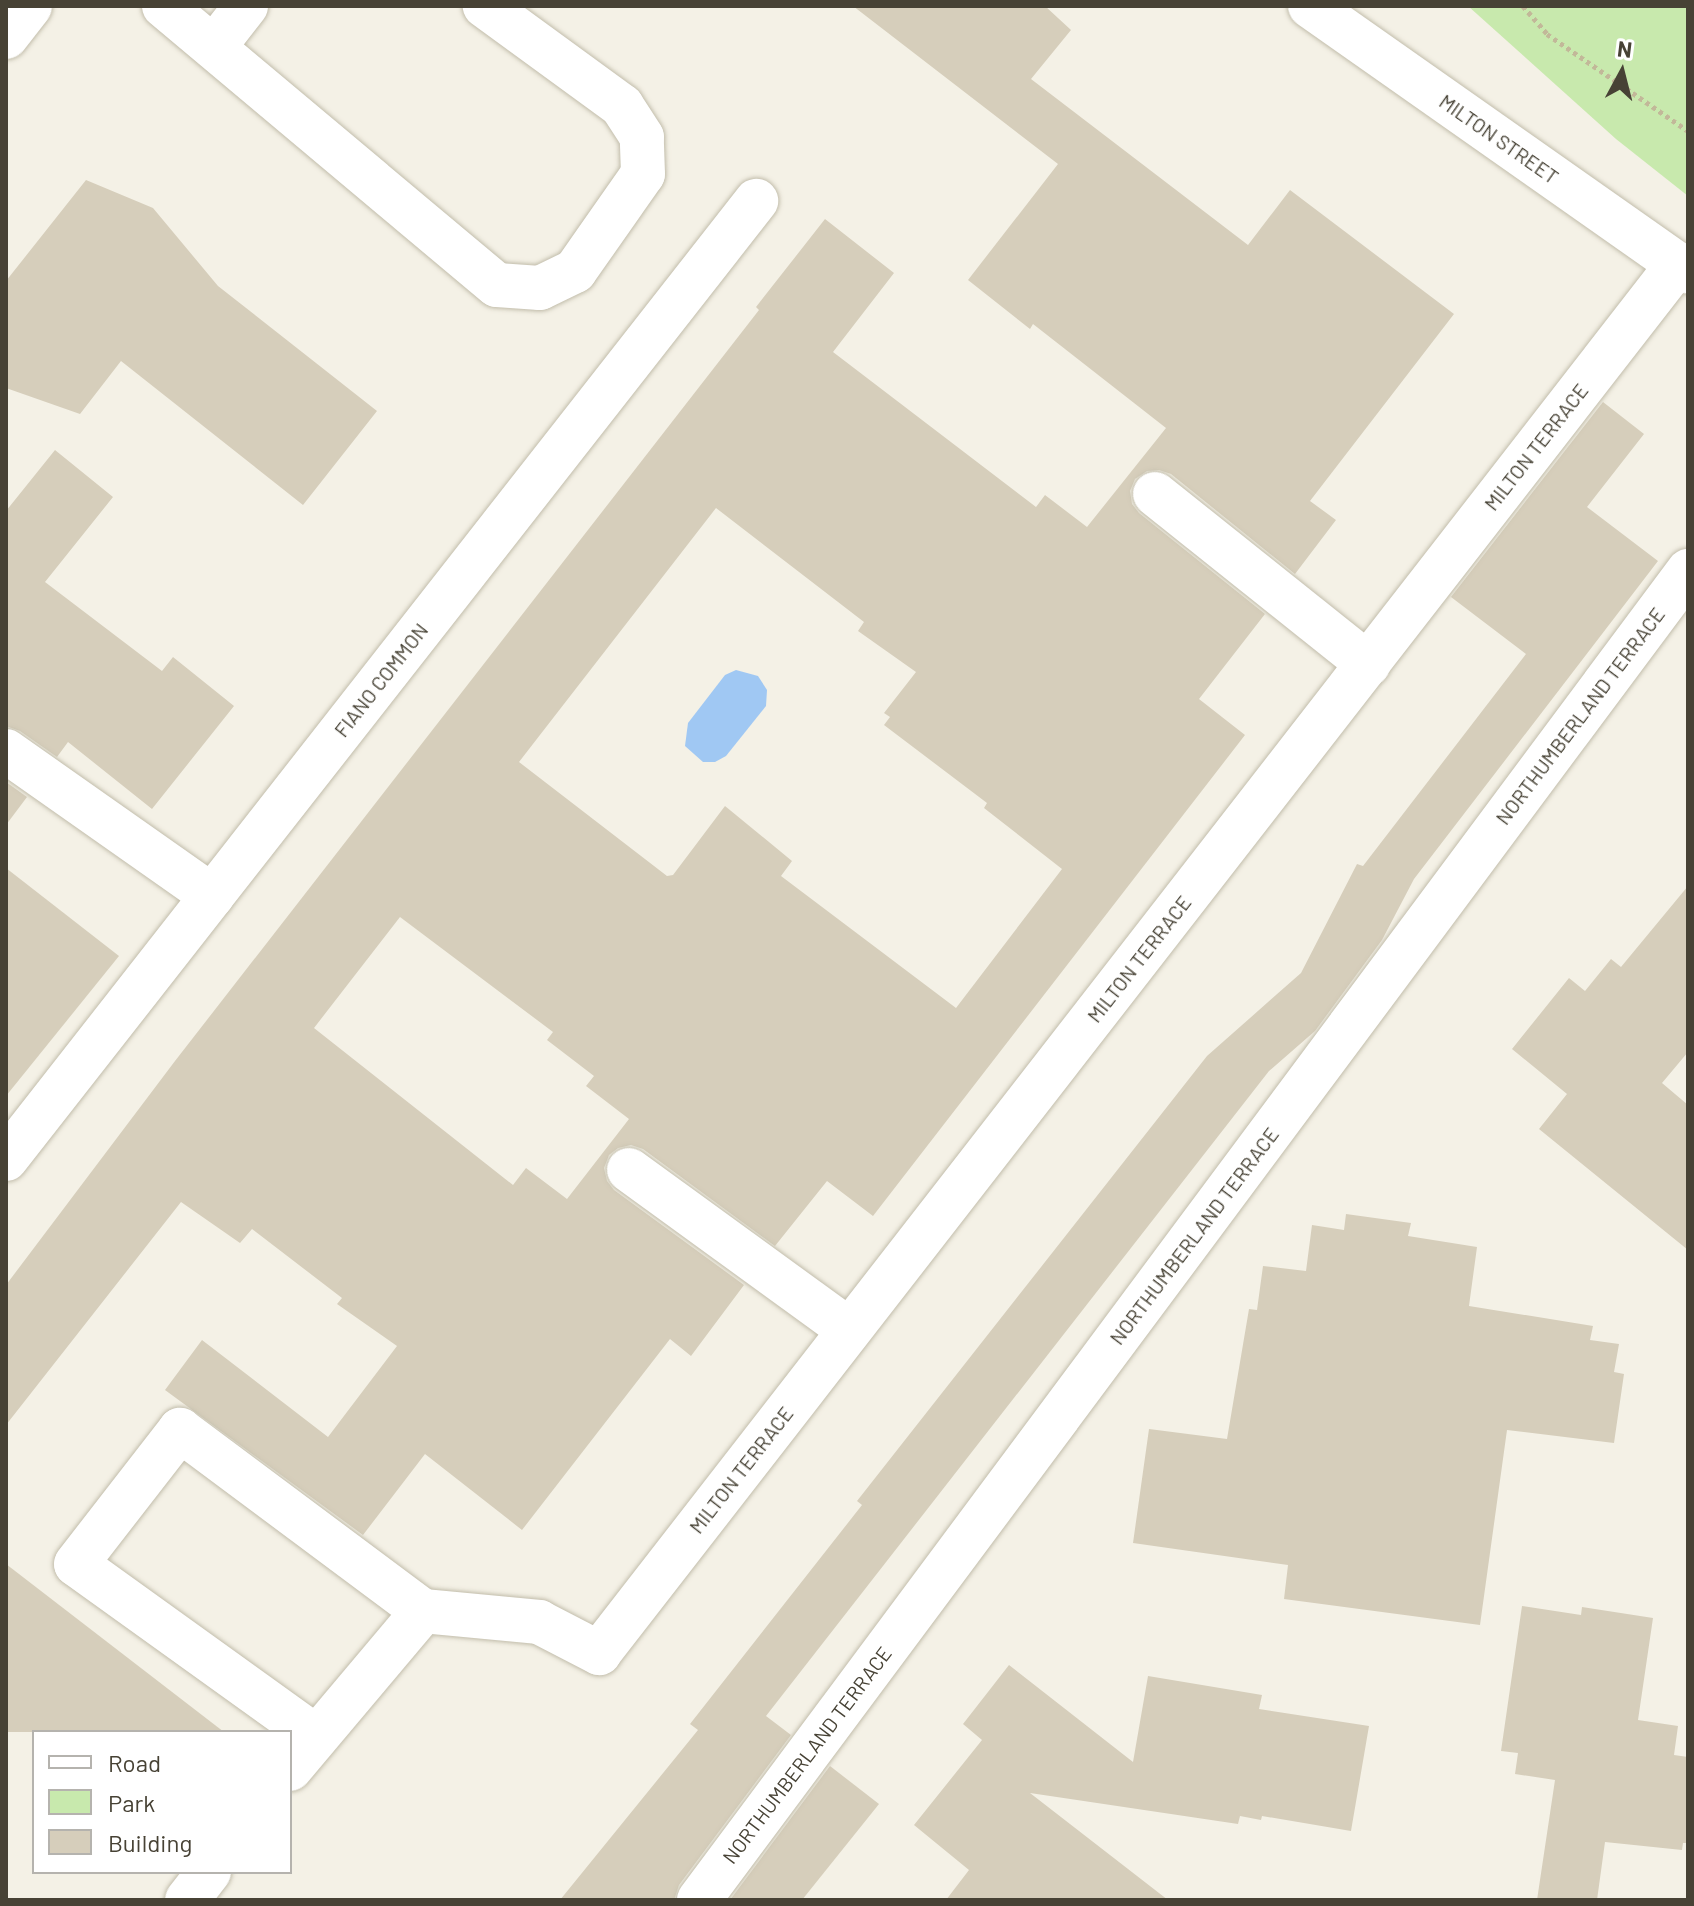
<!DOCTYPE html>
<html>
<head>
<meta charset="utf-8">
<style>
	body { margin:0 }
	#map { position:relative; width:1694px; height:1906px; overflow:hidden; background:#f4f1e6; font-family:Barlow,sans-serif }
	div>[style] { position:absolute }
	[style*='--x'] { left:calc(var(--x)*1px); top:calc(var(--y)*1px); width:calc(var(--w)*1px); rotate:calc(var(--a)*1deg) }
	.green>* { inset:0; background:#c8e9ad }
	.water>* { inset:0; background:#a0c8f3 }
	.building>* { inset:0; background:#d6cebb }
	.path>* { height:5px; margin-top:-2.5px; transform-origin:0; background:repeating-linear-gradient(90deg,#c2b899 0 4px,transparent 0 8px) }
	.roads { filter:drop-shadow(0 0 2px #c2bdab) drop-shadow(0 0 2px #c2bdab) }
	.minor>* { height:44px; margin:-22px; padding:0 22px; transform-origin:22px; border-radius:22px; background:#fff }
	span { translate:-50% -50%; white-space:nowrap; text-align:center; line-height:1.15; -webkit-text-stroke:6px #fff; paint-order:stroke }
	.street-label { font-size:20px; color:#474235 }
	.frame { position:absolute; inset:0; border:8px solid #474235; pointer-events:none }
	.legend { position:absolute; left:32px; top:1730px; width:260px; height:144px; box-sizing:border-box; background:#fff; border:2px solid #b5b3ae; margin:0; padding:10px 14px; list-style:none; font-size:24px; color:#474235 }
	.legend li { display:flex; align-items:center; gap:16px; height:40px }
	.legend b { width:40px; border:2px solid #b5b3ae }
	.north { position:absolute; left:1582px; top:32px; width:80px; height:80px; -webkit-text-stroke:6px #fff; paint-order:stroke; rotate:7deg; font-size:22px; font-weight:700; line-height:32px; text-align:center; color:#474235 }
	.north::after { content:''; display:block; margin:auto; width:28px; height:36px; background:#474235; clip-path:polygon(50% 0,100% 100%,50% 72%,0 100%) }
</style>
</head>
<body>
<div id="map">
	<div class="green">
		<i style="clip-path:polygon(1468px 6px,1688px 6px,1688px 196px,1616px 139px)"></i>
	</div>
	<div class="water">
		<i style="clip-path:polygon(736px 670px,758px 676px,767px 690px,766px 706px,726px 756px,715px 762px,703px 762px,685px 746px,688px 723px,725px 675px)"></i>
	</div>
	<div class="building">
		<i style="clip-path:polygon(evenodd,853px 6px,1045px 6px,1071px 30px,1031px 79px,1248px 245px,1290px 190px,1454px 314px,1310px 501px,1336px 520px,1295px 574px,1171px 474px,1159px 470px,1147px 471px,1135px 479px,1130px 491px,1132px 504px,1139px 513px,1265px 614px,1199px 699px,1245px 735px,873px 1216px,827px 1181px,775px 1246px,643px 1149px,631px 1145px,618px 1148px,609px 1155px,604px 1168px,607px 1181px,614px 1190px,744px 1285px,691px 1356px,670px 1339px,522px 1530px,425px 1454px,363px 1535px,165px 1390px,202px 1340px,328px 1437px,397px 1346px,337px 1304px,342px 1298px,252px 1229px,240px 1243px,181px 1202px,6px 1425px,6px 1285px,175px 1061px,759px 310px,756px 307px,825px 219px,894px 273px,833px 352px,1036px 507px,1045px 495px,1087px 527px,1166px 428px,1033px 324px,1030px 329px,968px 280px,1058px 164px,853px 6px,716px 508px,864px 622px,858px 631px,916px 672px,884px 713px,890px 717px,884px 725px,987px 803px,984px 808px,1062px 869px,956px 1008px,781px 876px,792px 861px,725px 806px,673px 875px,667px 876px,519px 762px,716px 508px,853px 6px,400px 917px,553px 1032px,547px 1040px,594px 1076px,586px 1086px,629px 1119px,567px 1199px,526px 1168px,513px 1185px,314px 1028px,400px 917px)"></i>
		<i style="clip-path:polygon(86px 180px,153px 208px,218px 286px,377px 411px,303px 505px,121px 361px,80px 414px,6px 388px,6px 281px)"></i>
		<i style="clip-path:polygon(1603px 402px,1644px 434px,1587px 507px,1658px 561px,1414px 879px,1382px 940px,1315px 1031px,1269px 1071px,766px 1716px,791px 1735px,679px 1885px,674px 1900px,560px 1900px,698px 1730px,690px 1724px,862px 1505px,857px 1501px,1207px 1056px,1301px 973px,1357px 864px,1363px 866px,1526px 654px,1451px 597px)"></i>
		<i style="clip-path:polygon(55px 450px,113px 497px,45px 582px,162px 671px,173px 657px,234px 706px,152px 809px,68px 742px,57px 757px,20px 731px,6px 726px,6px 511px)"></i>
		<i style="clip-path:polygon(6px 782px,27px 797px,6px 825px)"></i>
		<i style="clip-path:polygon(6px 868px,119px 956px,6px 1096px)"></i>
		<i style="clip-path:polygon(1688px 886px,1688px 1052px,1662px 1083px,1688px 1105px,1688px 1250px,1539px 1129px,1567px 1094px,1512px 1049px,1569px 978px,1585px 991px,1611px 959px,1621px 967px)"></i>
		<i style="clip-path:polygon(1346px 1214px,1411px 1223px,1408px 1236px,1477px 1247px,1469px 1306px,1593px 1326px,1590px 1340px,1619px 1344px,1614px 1372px,1624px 1374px,1614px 1443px,1507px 1430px,1480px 1625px,1284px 1599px,1288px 1565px,1133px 1543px,1149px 1429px,1227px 1439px,1249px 1309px,1257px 1310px,1263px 1266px,1306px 1271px,1312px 1225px,1344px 1230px)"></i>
		<i style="clip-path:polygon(6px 1564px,224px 1732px,6px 1732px)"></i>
		<i style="clip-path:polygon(1522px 1606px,1581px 1615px,1582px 1607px,1653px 1618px,1638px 1720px,1678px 1726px,1674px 1755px,1688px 1757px,1688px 1843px,1683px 1843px,1682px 1850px,1605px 1842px,1597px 1900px,1537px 1900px,1555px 1780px,1515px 1774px,1518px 1753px,1501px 1751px)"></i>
		<i style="clip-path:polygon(1009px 1665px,1133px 1762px,1148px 1676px,1262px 1695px,1259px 1709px,1369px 1726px,1351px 1831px,1262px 1816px,1261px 1820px,1240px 1816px,1238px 1824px,1030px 1793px,1168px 1900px,946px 1900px,969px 1870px,914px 1825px,982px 1740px,963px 1724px)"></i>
		<i style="clip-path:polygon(830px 1766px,879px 1804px,802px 1900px,730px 1900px)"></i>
	</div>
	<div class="path">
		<i style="--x:1523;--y:6;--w:37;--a:49"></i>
		<i style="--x:1547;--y:34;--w:171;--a:34.5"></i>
	</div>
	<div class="roads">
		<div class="minor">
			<i style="--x:164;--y:6;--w:434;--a:40"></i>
			<i style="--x:497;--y:285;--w:43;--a:4"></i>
			<i style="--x:540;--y:288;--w:39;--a:-26"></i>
			<i style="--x:575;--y:271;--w:118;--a:-55"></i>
			<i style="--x:643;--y:174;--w:37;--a:-92"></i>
			<i style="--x:642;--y:137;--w:37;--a:-123"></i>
			<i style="--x:622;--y:106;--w:170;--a:-143.9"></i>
			<i style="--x:1310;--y:6;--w:462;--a:35.1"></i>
			<i style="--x:6;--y:37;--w:39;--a:-52"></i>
			<i style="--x:214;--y:47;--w:52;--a:-52"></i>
			<i style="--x:1155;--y:494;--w:273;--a:38.6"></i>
			<i style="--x:6;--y:751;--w:252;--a:35.1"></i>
			<i style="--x:6;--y:1159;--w:1217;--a:-51.94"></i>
			<i style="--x:629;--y:1170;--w:272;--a:36"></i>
			<i style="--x:315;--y:1736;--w:294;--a:-144.3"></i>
			<i style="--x:76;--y:1564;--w:170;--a:-52.2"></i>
			<i style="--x:180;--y:1430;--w:303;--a:36.7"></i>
			<i style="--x:423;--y:1611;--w:117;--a:5.4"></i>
			<i style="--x:539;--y:1622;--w:68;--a:27.3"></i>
			<i style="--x:599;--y:1653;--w:1759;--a:-52.16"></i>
			<i style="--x:290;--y:1769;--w:207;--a:-49.9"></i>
			<i style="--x:187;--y:1900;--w:36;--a:-52"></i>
			<i style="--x:699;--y:1900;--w:1657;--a:-53.34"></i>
		</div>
	</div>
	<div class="street-label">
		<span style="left:1499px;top:139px;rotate:35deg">MILTON STREET</span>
		<span style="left:1536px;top:447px;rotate:-52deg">MILTON TERRACE</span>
		<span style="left:381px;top:680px;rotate:-52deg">FIANO COMMON</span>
		<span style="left:1580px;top:716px;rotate:-53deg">NORTHUMBERLAND TERRACE</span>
		<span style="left:1139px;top:959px;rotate:-52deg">MILTON TERRACE</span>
		<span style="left:1194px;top:1236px;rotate:-53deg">NORTHUMBERLAND TERRACE</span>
		<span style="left:741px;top:1470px;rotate:-52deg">MILTON TERRACE</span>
		<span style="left:807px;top:1755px;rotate:-53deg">NORTHUMBERLAND TERRACE</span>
	</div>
	<div class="frame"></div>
	<ul class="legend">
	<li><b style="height:10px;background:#fff"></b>Road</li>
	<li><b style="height:22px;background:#c8e9ad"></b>Park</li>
	<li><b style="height:22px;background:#d6cebb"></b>Building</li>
	</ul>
	<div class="north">N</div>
</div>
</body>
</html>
